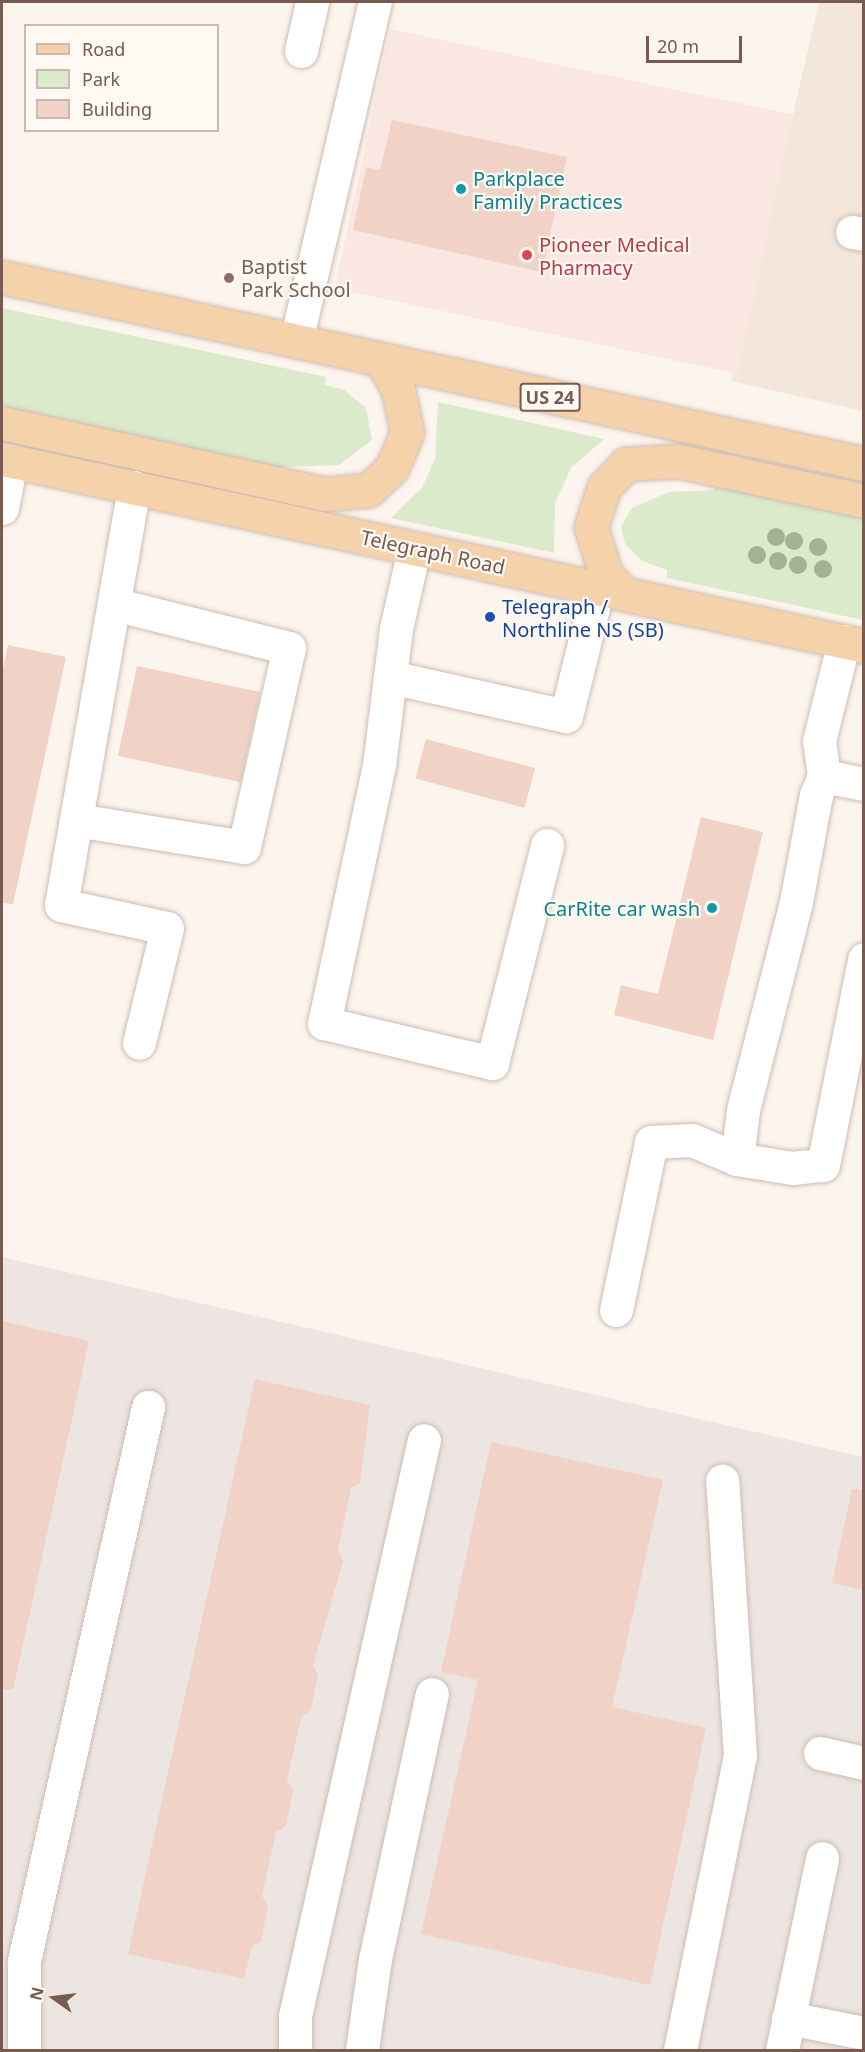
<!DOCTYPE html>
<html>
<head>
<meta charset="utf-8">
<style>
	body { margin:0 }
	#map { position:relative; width:865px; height:2052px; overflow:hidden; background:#fcf5ed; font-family:"Noto Sans",sans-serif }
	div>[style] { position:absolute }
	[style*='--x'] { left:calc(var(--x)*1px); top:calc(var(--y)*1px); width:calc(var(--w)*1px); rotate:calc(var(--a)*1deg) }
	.residential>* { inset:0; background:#f3e6db }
	.commercial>* { inset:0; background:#fbe7e1; transform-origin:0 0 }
	.industrial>* { inset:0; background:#ece5e1 }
	.green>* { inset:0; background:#daeacb }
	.building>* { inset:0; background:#f0d2c6; transform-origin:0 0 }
	.roads { filter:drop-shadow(0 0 2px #cebcb2) drop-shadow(0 0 2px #cebcb2) }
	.minor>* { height:33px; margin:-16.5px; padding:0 16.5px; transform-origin:16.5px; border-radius:16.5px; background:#fff }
	.major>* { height:33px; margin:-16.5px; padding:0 16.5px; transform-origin:16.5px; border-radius:16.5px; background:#f6d2aa }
	.trees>* { width:18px; height:18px; margin:-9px; border-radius:50%; background:#a4b292 }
	.dots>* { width:16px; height:16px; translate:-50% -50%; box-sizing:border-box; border:3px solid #fef9f3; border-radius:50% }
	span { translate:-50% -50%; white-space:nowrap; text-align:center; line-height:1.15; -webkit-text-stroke:4.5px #fef9f3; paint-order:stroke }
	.shield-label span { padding:2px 4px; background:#fef9f3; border:2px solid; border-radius:4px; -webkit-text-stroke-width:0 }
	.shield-label { font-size:18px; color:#775a50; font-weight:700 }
	.culture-label { font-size:20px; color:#0d838f }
	.left { translate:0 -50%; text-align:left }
	.right { translate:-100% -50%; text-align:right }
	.health-label { font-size:20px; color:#be3a42 }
	.education-label { font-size:20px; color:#785e54 }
	.street-label { font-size:20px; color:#775a50 }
	.transit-label { font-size:20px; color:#164399 }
	.frame { position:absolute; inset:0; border:3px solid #775a50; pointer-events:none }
	.legend { position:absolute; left:24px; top:24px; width:195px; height:108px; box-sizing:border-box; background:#fef9f3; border:2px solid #c8b9b2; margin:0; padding:8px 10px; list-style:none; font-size:18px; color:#775a50 }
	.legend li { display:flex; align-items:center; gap:12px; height:30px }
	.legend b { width:30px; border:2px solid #c8b9b2 }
	.north { position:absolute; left:24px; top:1968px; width:60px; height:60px; -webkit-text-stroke:4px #fef9f3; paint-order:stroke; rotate:284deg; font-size:16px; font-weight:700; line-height:24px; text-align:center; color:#775a50 }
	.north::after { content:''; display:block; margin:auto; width:21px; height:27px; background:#775a50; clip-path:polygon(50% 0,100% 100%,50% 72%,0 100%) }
	.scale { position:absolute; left:646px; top:36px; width:96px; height:27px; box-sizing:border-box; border:3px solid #775a50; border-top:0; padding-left:8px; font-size:18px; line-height:21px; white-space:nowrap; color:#775a50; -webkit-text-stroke:4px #fef9f3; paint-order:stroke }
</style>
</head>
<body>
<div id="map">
	<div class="residential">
		<i style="clip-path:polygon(819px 2px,863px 2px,863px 411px,731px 381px)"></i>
	</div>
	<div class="commercial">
		<i style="left:390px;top:29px;width:412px;height:265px;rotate:12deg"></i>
	</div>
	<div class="industrial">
		<i style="clip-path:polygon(2px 1257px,863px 1457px,863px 2050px,2px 2050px)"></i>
	</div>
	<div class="green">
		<i style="clip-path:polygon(2px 308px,326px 377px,325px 385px,344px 390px,366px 408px,372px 440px,339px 465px,284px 467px,281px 474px,2px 412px)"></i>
		<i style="clip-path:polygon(438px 402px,604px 439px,571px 468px,555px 503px,554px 553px,391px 518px,422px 488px,435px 459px)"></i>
		<i style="clip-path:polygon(715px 482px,863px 515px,863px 620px,667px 578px,667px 570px,642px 561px,625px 544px,621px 527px,632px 508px,669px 492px,714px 490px)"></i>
	</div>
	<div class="building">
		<i style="clip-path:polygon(392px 120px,567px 157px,542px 272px,353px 230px,366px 167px,380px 170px)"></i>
		<i style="clip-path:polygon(8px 645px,66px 657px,13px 904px,2px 903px,2px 673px)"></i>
		<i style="left:137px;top:666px;width:126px;height:92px;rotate:12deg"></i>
		<i style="left:426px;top:739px;width:113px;height:41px;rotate:15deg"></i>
		<i style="clip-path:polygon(701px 817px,763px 832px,713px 1040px,614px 1015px,621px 985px,658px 994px)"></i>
		<i style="clip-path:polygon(2px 1321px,89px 1341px,13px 1690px,2px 1689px)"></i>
		<i style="clip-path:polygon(255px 1379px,370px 1405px,360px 1483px,351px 1488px,338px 1551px,343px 1561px,313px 1666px,318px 1675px,311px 1710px,301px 1718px,287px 1780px,293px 1790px,286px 1826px,276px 1832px,262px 1896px,268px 1906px,261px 1941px,252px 1946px,244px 1979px,128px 1954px)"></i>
		<i style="clip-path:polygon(491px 1442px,663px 1480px,612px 1707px,706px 1728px,650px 1985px,421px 1934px,478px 1680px,441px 1672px)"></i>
		<i style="clip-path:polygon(852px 1489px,864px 1490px,864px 1590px,832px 1583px)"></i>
	</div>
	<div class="roads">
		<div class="minor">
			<i style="--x:301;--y:51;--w:50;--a:-77.3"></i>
			<i style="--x:852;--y:232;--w:12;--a:9"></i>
			<i style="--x:296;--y:341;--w:348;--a:-76.9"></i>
			<i style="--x:134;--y:487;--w:424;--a:99.9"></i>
			<i style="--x:61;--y:905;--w:108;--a:12.2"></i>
			<i style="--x:167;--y:928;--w:118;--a:103.7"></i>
			<i style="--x:2;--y:508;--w:48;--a:-79.2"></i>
			<i style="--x:414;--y:549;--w:82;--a:102.7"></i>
			<i style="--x:396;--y:629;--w:137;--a:97.1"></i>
			<i style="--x:379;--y:765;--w:264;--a:102"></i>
			<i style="--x:324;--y:1023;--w:173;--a:13.4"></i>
			<i style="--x:492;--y:1063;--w:225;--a:-75.8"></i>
			<i style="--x:390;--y:677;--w:180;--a:12.5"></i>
			<i style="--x:566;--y:716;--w:132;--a:-76"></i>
			<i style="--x:824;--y:776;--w:35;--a:-98"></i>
			<i style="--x:819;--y:741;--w:103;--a:-76"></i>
			<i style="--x:76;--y:820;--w:170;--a:9.1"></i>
			<i style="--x:244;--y:847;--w:204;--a:-77.3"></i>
			<i style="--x:289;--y:648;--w:180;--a:-165.9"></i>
			<i style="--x:737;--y:1159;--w:49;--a:-83"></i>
			<i style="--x:743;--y:1110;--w:215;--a:-75.7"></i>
			<i style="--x:796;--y:902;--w:109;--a:-79.4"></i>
			<i style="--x:816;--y:795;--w:21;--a:-67"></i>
			<i style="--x:824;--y:776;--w:41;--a:11.3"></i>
			<i style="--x:616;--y:1310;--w:172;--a:-78.2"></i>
			<i style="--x:651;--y:1142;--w:41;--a:-2.8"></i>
			<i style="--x:692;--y:1140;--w:49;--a:22.9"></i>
			<i style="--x:737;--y:1159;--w:56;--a:9.3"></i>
			<i style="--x:792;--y:1168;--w:31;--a:-6"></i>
			<i style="--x:823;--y:1165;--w:210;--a:-78.7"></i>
			<i style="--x:820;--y:1753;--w:45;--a:12.8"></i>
			<i style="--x:788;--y:2018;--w:77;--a:11.2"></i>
			<i style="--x:24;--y:2050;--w:89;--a:-90"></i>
			<i style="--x:24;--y:1961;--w:568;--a:-77.38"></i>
			<i style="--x:295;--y:2050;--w:34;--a:-90"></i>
			<i style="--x:295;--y:2016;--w:590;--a:-77.38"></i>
			<i style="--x:362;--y:2050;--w:92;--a:-81.9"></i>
			<i style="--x:375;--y:1959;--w:271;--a:-77.9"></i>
			<i style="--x:680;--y:2050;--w:300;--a:-78.5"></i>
			<i style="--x:740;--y:1756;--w:276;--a:-93.7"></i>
			<i style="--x:782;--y:2050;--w:196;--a:-78.2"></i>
		</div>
		<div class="major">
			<i style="--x:2;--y:277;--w:882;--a:12.24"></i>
			<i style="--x:2;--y:423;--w:331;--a:12.4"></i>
			<i style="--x:325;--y:494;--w:44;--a:-5.2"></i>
			<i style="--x:369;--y:490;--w:32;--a:-44"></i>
			<i style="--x:392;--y:468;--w:39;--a:-67"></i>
			<i style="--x:407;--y:432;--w:44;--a:-101.8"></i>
			<i style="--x:398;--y:389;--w:34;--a:-120"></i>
			<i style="--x:2;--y:459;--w:882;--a:12.24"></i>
			<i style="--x:623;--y:593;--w:25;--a:-133"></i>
			<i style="--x:606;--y:575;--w:50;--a:-107.4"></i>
			<i style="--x:591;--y:527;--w:42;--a:-72"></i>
			<i style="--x:604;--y:487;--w:32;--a:-46"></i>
			<i style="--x:626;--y:464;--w:52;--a:-3.3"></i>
			<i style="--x:678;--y:461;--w:190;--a:12.1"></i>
		</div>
	</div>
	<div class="trees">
		<i style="left:776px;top:537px"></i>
		<i style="left:794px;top:541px"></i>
		<i style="left:818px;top:547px"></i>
		<i style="left:757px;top:555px"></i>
		<i style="left:778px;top:561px"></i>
		<i style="left:798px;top:565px"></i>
		<i style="left:823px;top:569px"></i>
	</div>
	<div class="dots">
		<i style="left:461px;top:189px;background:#0f9aa8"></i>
		<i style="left:527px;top:255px;background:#e0444e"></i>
		<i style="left:229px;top:278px;background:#8d6e63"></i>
		<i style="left:490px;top:617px;background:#1a4fb4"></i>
		<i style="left:712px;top:908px;background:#0f9aa8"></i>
	</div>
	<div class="shield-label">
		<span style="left:550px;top:397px">US 24</span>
	</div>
	<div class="culture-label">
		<span class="left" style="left:473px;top:190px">Parkplace<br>Family Practices</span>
		<span class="right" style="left:700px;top:908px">CarRite car wash</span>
	</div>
	<div class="health-label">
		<span class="left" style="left:539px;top:256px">Pioneer Medical<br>Pharmacy</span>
	</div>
	<div class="education-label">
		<span class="left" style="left:241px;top:278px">Baptist<br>Park School</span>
	</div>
	<div class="street-label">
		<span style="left:433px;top:552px;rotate:12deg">Telegraph Road</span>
	</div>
	<div class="transit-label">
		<span class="left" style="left:502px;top:618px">Telegraph /<br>Northline NS (SB)</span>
	</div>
	<div class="frame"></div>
	<ul class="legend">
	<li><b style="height:8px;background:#f6d2aa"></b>Road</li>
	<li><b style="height:16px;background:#daeacb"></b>Park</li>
	<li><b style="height:16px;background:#f0d2c6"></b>Building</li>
	</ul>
	<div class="north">N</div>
	<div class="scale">20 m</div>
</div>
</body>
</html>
